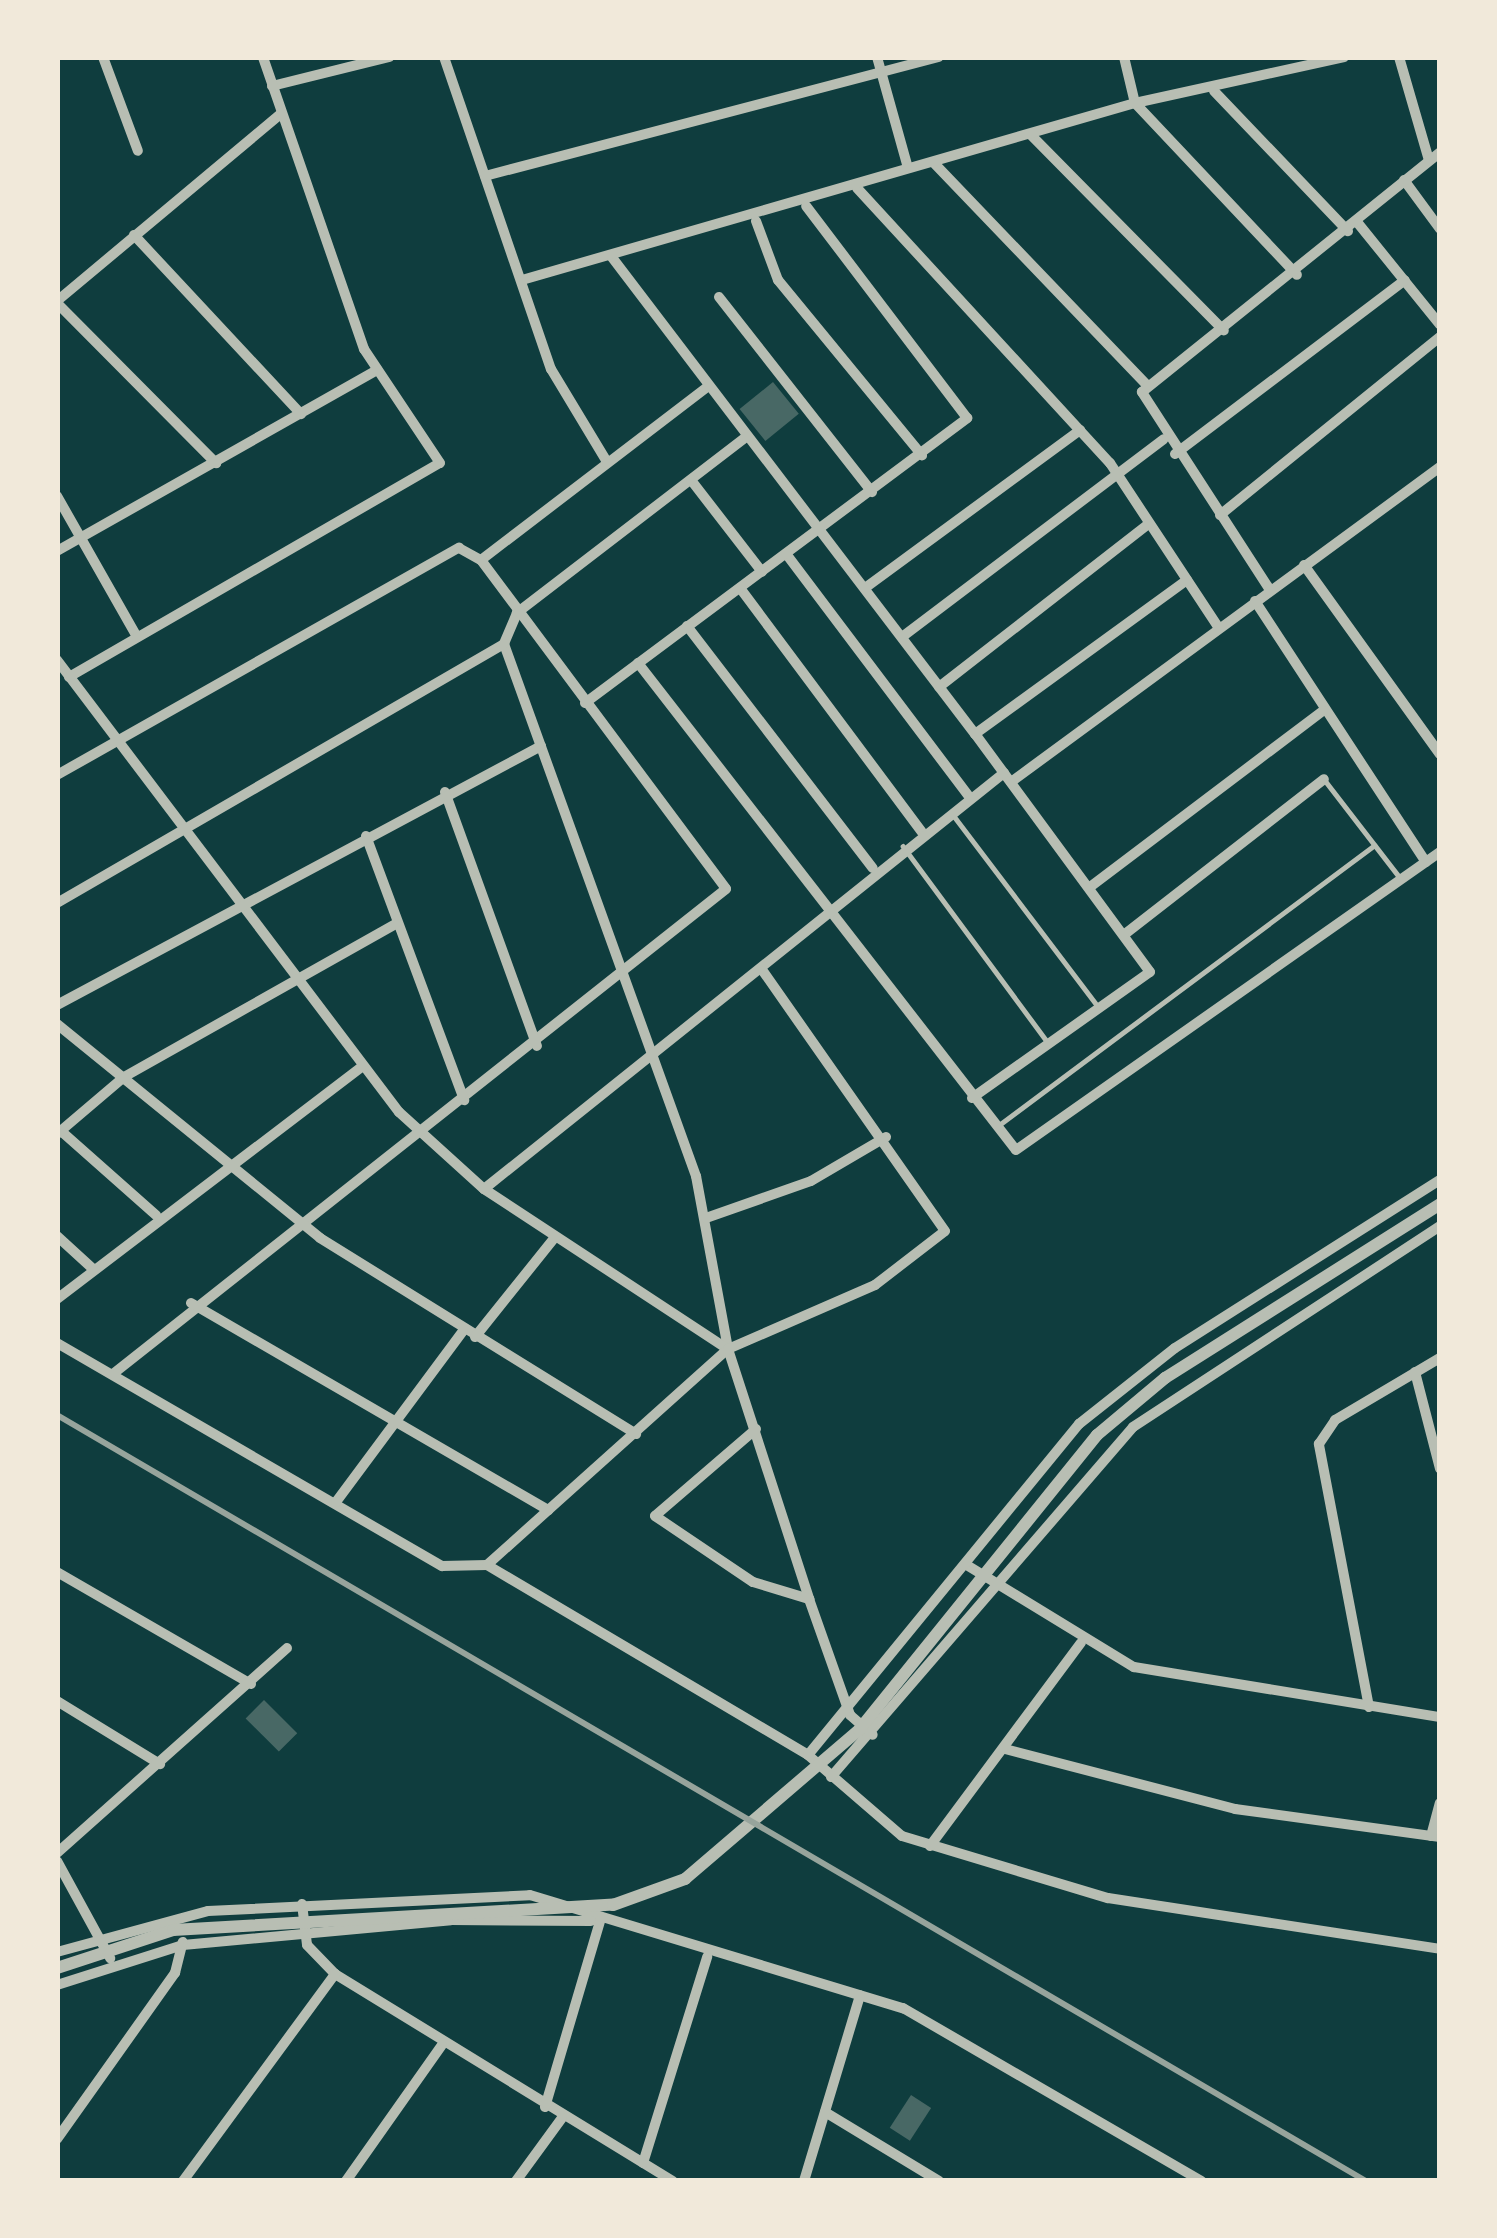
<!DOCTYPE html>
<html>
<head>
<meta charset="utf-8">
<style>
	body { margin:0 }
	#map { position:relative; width:1497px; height:2238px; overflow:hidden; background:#0f3d3e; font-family:"Titillium Web",sans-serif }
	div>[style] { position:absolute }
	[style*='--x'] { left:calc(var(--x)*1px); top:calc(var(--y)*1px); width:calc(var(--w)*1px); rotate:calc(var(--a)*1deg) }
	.building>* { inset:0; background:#486865; transform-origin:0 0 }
	.service>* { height:4.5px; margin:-2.25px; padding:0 2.25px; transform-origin:2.25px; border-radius:2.25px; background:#b8beb3 }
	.minor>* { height:10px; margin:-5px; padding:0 5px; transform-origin:5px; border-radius:5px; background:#b8beb3 }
	.tertiary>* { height:12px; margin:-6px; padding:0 6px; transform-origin:6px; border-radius:6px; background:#b8beb3 }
	.rail>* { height:6px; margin:-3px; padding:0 3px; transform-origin:3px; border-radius:3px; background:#97a49c }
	span { translate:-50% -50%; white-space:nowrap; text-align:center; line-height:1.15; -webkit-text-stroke:10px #f1e9da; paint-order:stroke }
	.frame { position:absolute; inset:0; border:60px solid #f1e9da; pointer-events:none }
</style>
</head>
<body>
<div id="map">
	<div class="building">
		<i style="left:773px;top:382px;width:41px;height:43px;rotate:51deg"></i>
		<i style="left:264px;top:1700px;width:47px;height:26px;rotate:45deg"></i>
		<i style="left:911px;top:2095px;width:24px;height:39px;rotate:33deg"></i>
	</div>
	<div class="service">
		<i style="--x:1324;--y:779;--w:126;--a:52.4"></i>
		<i style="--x:954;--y:816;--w:241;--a:52.9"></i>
		<i style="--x:903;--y:846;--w:241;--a:53.6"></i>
		<i style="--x:999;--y:1125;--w:468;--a:-36.7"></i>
	</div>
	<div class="minor">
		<i style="--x:103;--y:57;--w:100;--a:69.6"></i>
		<i style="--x:444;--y:57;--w:330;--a:71.1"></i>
		<i style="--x:551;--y:369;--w:109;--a:58.9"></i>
		<i style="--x:877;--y:57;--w:115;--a:74.4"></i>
		<i style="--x:1124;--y:57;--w:47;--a:76.6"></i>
		<i style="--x:1135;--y:103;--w:236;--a:46.7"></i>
		<i style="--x:1399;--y:57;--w:107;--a:73.8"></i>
		<i style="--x:272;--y:86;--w:121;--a:-13.9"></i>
		<i style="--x:1214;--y:91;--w:194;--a:46.3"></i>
		<i style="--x:1030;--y:134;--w:276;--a:45.4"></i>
		<i style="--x:933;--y:162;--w:310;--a:46.2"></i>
		<i style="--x:485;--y:176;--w:469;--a:-14.7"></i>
		<i style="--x:1404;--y:180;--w:61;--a:53.7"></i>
		<i style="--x:857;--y:188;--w:374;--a:47.4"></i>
		<i style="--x:1110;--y:463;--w:198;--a:56.6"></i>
		<i style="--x:756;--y:221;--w:63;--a:69.6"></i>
		<i style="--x:778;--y:280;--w:227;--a:50.6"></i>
		<i style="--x:1357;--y:222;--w:132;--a:51.1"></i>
		<i style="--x:134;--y:235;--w:245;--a:47"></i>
		<i style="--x:611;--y:256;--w:601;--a:52.71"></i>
		<i style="--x:975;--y:734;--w:262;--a:-36"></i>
		<i style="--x:522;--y:280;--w:638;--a:-16.11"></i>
		<i style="--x:1135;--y:103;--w:214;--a:-12.4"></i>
		<i style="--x:719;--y:297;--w:248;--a:51.9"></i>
		<i style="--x:57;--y:301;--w:292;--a:-39.9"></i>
		<i style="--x:57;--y:303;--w:226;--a:45.2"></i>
		<i style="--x:746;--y:437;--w:289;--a:142.5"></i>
		<i style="--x:517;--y:613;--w:34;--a:113"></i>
		<i style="--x:504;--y:644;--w:566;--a:70.16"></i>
		<i style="--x:696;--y:1176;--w:176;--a:79.5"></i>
		<i style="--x:728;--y:1349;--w:263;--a:72"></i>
		<i style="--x:809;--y:1599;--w:123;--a:70.5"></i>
		<i style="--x:850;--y:1715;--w:30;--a:41"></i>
		<i style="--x:1175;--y:454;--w:288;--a:-37.1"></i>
		<i style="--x:691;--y:480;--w:116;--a:52.3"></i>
		<i style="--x:57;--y:496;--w:162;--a:60.4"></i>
		<i style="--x:1220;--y:515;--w:283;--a:-39"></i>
		<i style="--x:57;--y:551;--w:368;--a:-29.5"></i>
		<i style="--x:787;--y:555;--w:304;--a:53"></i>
		<i style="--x:481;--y:560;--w:285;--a:-37.4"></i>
		<i style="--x:1304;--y:565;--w:233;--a:54.3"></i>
		<i style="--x:740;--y:588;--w:304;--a:53.3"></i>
		<i style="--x:865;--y:588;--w:267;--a:-36.3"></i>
		<i style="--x:1270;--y:590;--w:236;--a:-122.9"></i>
		<i style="--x:1142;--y:392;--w:383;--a:-38.8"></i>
		<i style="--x:1255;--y:601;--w:312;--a:56.8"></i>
		<i style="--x:687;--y:626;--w:305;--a:52.5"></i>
		<i style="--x:902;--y:637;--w:328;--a:-37.1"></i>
		<i style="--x:57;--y:660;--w:567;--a:52.89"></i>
		<i style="--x:399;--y:1112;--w:115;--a:42.2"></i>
		<i style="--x:484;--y:1189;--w:292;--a:33.3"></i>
		<i style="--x:638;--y:663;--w:616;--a:52.18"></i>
		<i style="--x:1016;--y:1150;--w:518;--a:-35.1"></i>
		<i style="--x:69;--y:677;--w:428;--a:-30"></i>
		<i style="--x:440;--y:463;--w:137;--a:-123.7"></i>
		<i style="--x:364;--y:349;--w:309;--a:-109.1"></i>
		<i style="--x:939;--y:687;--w:264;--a:-37.9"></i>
		<i style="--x:585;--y:703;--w:477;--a:-36.7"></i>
		<i style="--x:967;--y:418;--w:266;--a:-127.2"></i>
		<i style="--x:57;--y:775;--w:462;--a:-29.5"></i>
		<i style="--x:459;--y:548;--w:25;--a:29"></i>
		<i style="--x:481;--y:560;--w:410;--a:53.3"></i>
		<i style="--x:726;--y:889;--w:782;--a:141.65"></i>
		<i style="--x:1011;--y:782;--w:532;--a:-36.29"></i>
		<i style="--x:445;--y:792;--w:270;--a:70.1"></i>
		<i style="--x:366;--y:836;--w:282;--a:69.6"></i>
		<i style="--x:1090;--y:887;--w:292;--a:-37.1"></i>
		<i style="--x:57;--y:903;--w:517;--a:-30.09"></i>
		<i style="--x:1125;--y:934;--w:252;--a:-37.9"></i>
		<i style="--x:57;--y:1005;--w:549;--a:-28.15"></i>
		<i style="--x:57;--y:1024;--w:339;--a:39.1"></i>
		<i style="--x:320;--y:1238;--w:372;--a:31.8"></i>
		<i style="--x:972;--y:1098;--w:218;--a:-35.3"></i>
		<i style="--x:1150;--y:972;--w:295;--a:-126.3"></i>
		<i style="--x:61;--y:1131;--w:127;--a:41.5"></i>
		<i style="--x:57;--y:1134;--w:88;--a:-40.4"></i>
		<i style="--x:124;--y:1077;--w:311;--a:-29.4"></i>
		<i style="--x:484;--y:1189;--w:666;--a:-38.66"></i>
		<i style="--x:706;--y:1218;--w:111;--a:-19.4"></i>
		<i style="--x:811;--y:1181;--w:87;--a:-30.4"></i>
		<i style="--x:57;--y:1236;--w:47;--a:42.4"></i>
		<i style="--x:57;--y:1299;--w:382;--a:-37.3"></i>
		<i style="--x:191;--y:1303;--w:413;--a:30.1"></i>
		<i style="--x:475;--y:1337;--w:128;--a:-51.3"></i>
		<i style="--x:57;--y:1343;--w:445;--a:30.1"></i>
		<i style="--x:442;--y:1566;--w:45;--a:-1.3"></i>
		<i style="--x:487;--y:1565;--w:324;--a:-41.9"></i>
		<i style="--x:728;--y:1349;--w:160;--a:-23.5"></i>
		<i style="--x:875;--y:1285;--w:88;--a:-37.6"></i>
		<i style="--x:945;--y:1231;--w:317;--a:-125"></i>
		<i style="--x:1415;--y:1372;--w:100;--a:75.5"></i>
		<i style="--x:756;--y:1429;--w:133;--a:139.3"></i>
		<i style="--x:655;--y:1516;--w:118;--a:34"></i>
		<i style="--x:753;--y:1582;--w:59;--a:16.9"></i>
		<i style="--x:336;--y:1502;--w:213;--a:-53.4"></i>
		<i style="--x:965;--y:1564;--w:198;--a:31.4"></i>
		<i style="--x:1134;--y:1667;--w:310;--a:9.3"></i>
		<i style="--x:487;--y:1565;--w:373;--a:30.6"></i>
		<i style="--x:808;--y:1755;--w:124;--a:40.8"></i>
		<i style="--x:902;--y:1836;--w:215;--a:16.8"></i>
		<i style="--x:1108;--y:1898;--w:336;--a:8.7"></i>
		<i style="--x:57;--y:1572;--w:224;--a:30"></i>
		<i style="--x:57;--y:1701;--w:121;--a:31.5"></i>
		<i style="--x:1369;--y:1707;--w:268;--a:-100.8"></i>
		<i style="--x:1319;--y:1444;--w:29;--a:-56"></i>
		<i style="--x:1335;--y:1420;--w:122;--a:-30.6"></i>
		<i style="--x:1005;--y:1749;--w:238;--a:14.6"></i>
		<i style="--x:1235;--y:1809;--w:207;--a:7.8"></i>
		<i style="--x:808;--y:1755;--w:428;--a:-50.7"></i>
		<i style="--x:1079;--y:1424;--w:122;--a:-38.4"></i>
		<i style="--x:1175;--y:1348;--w:314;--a:-32.4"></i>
		<i style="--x:831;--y:1777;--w:462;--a:-49.2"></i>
		<i style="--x:1133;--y:1427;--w:367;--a:-33.2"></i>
		<i style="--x:1431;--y:1836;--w:34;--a:-75"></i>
		<i style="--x:930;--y:1846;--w:253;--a:-53.4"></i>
		<i style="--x:57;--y:1853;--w:308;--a:-41.7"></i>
		<i style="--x:57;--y:1861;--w:111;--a:61.3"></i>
		<i style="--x:302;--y:1904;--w:41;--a:83"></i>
		<i style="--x:307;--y:1945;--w:40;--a:46"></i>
		<i style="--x:335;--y:1974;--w:396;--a:31.5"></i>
		<i style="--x:57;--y:1952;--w:156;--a:-15.2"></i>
		<i style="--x:208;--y:1911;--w:322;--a:-2.8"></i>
		<i style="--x:530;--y:1895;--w:390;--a:16.9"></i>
		<i style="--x:903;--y:2008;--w:345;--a:30.1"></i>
		<i style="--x:57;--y:1985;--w:132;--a:-17.6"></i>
		<i style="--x:183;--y:1945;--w:269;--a:-5.3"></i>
		<i style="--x:451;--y:1920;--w:140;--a:0.4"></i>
		<i style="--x:545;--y:2107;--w:194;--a:-73.5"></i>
		<i style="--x:825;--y:2112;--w:133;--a:31.2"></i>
		<i style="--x:57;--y:2139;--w:204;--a:-54.6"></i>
		<i style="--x:175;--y:1973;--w:32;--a:-76"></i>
		<i style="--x:643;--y:2163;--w:216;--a:-72.7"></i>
		<i style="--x:183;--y:2181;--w:257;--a:-53.7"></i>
		<i style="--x:346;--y:2181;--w:166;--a:-54.8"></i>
		<i style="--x:516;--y:2181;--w:78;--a:-53.9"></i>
		<i style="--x:804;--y:2181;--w:194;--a:-73.2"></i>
	</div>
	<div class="tertiary">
		<i style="--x:57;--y:1968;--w:122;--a:-18.1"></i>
		<i style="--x:173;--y:1930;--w:441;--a:-3.3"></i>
		<i style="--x:613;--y:1905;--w:77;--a:-19.9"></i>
		<i style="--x:685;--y:1879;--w:229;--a:-40.6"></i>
		<i style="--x:859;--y:1730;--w:379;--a:-51.1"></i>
		<i style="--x:1097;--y:1435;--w:89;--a:-40"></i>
		<i style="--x:1165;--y:1378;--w:325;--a:-32.3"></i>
	</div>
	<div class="rail">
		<i style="--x:57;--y:1415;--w:1517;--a:30.34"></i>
	</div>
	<div class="frame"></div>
</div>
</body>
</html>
